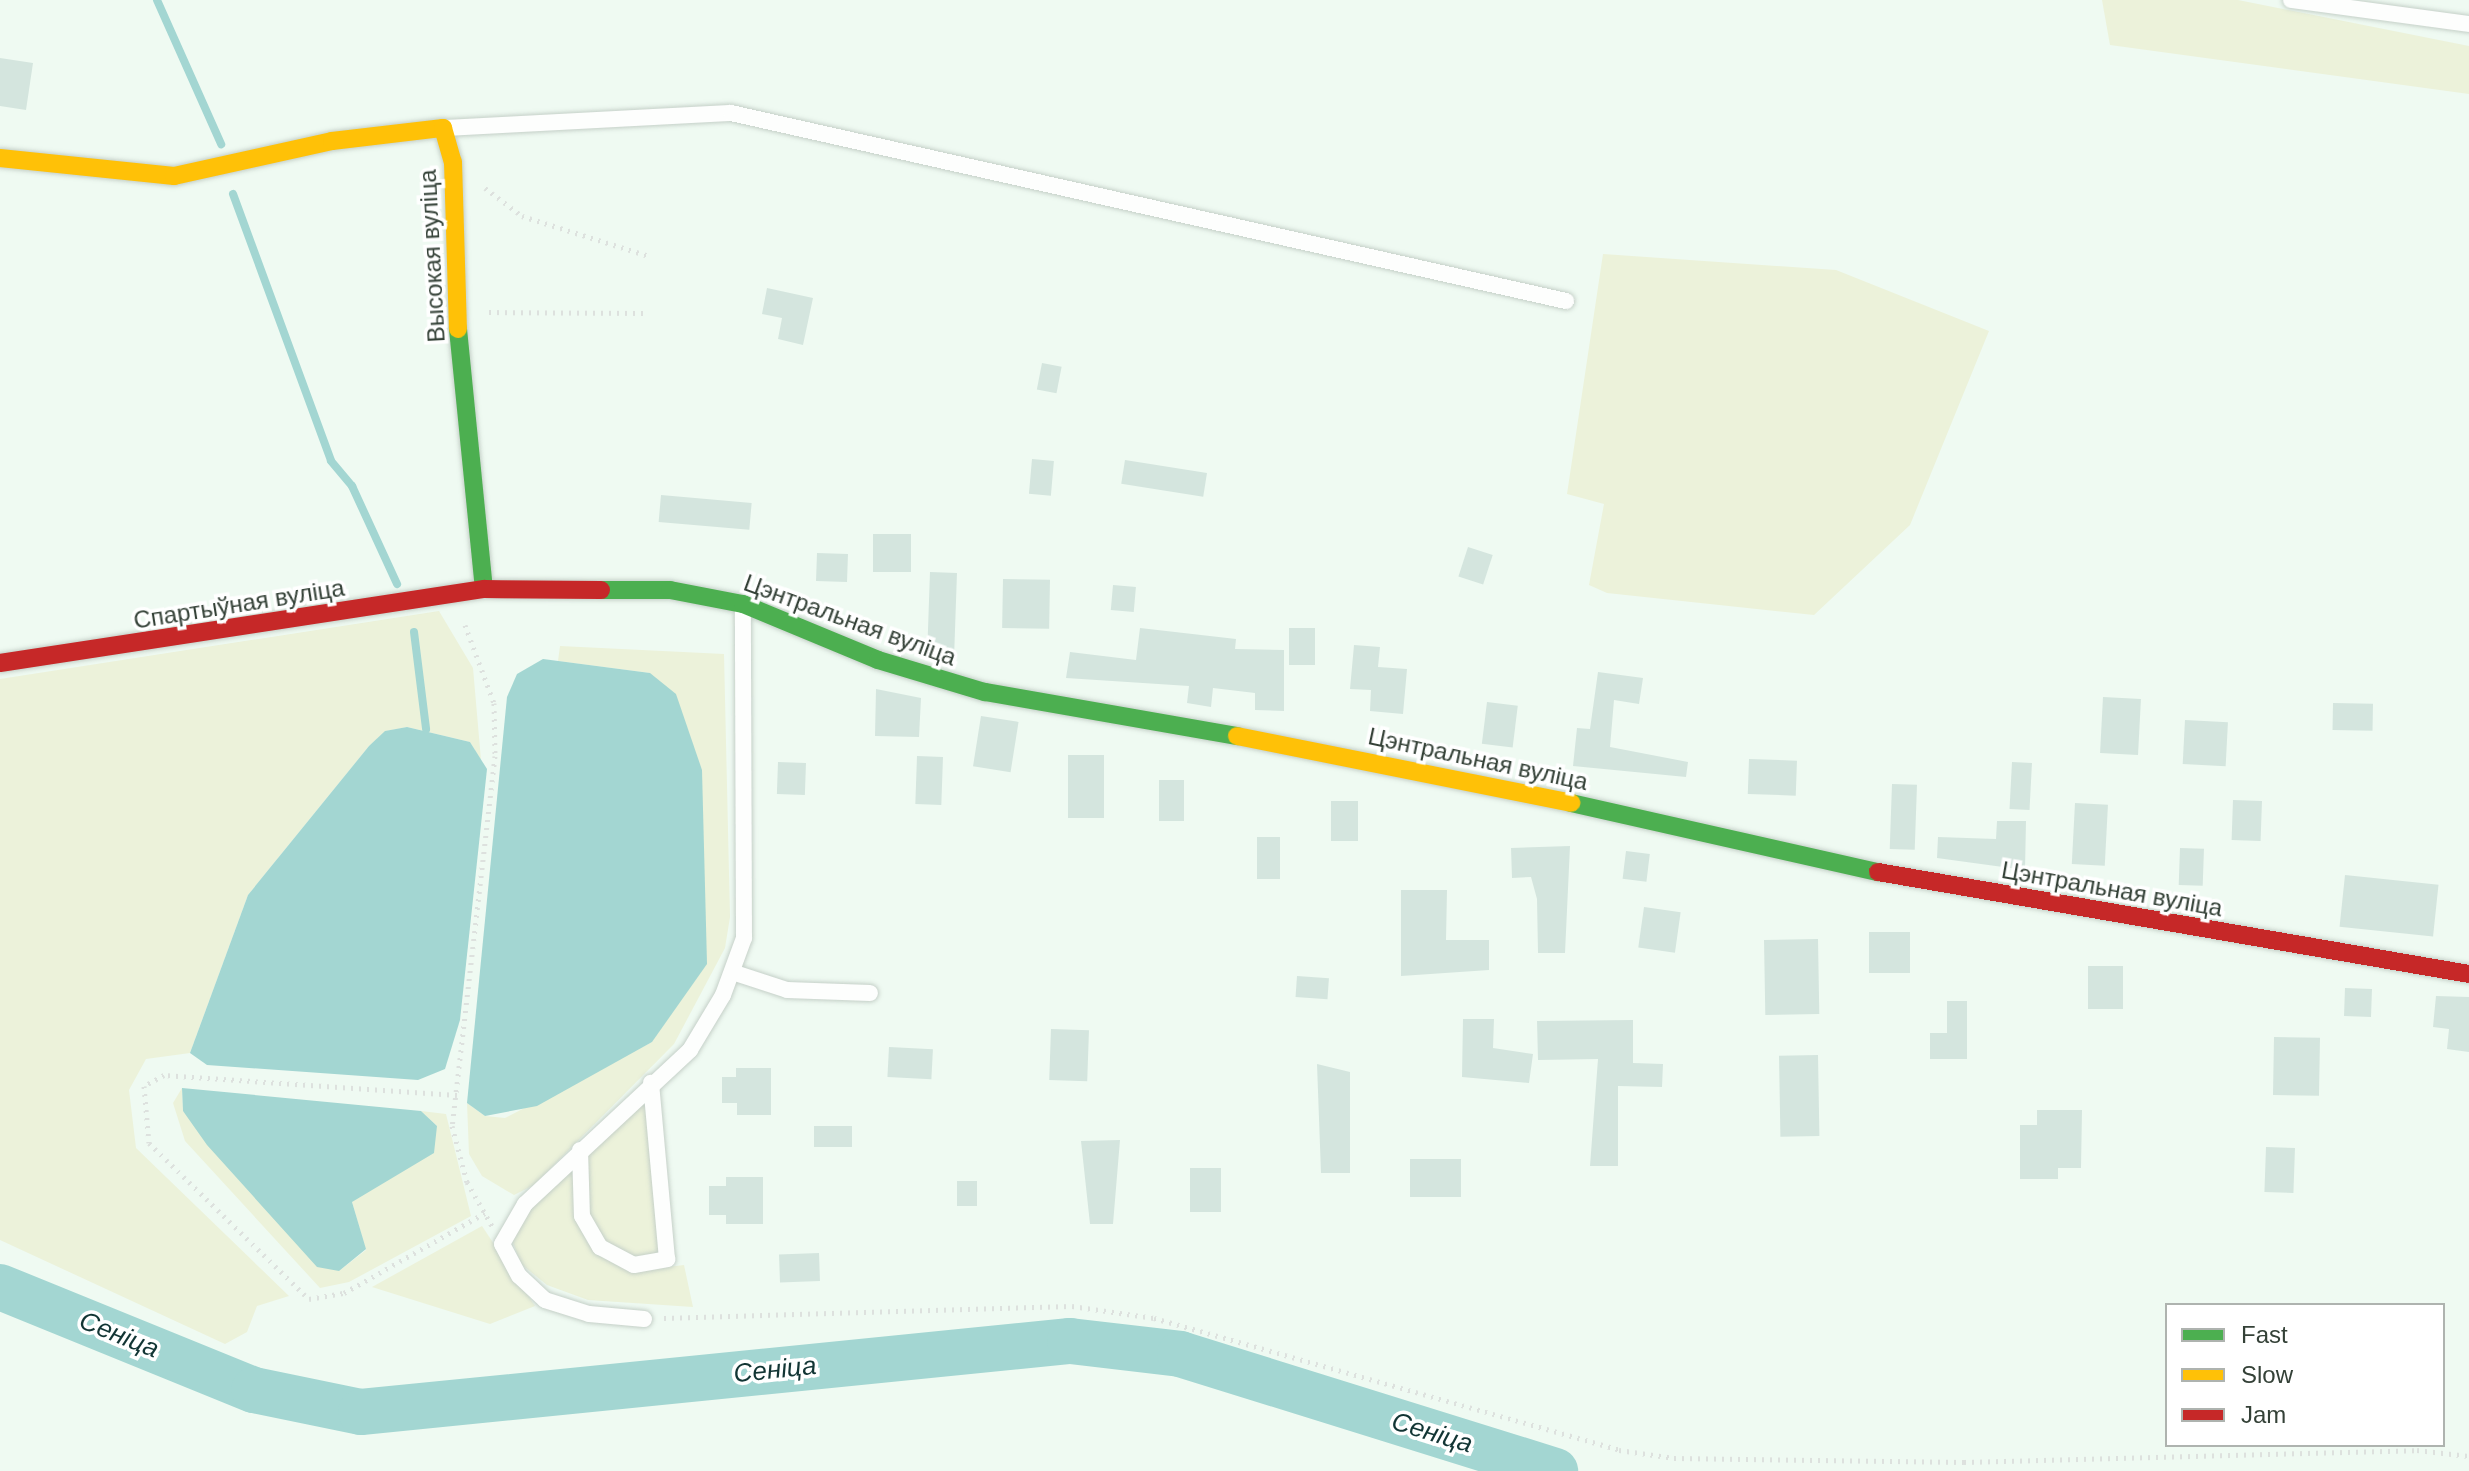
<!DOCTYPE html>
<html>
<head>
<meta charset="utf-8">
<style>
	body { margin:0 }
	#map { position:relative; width:2469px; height:1471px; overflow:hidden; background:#effaf2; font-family:Arial,sans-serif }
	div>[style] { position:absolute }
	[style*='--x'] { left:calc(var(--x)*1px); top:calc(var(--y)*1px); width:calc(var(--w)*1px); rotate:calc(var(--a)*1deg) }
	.green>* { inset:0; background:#ecf2da }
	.water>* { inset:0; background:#a3d6d2 }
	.stream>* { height:8px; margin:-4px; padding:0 4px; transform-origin:4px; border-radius:4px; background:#a3d6d2 }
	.river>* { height:46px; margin:-23px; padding:0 23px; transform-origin:23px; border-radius:23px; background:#a3d6d2 }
	.building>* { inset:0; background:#d4e5de; transform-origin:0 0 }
	.path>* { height:5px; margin-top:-2.5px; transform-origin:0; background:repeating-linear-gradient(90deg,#dde1de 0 2px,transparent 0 8px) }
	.roads { filter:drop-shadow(0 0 2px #c5d0c8) drop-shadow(0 0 2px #c5d0c8) }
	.lane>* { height:16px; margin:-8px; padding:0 8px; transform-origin:8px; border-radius:8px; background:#fdfefd }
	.fast>* { height:18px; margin:-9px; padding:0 9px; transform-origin:9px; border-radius:9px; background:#4caf50 }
	.slow>* { height:18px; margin:-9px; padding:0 9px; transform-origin:9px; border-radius:9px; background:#ffc107 }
	.jam>* { height:18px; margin:-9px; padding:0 9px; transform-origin:9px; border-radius:9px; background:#c62828 }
	span { translate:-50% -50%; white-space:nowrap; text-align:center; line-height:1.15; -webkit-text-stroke:7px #fff; paint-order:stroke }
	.street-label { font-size:24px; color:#344137 }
	.water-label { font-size:26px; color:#123534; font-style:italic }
	.legend { position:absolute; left:2165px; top:1303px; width:280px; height:144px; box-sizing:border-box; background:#fff; border:2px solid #aeb3af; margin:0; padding:10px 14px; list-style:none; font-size:24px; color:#344137 }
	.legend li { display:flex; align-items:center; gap:16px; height:40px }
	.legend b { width:40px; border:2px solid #aeb3af }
</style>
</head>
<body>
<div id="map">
	<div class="green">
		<i style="clip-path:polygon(2102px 0,2238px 0,2469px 46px,2469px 94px,2110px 45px)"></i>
		<i style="clip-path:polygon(1603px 254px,1836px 270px,1989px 331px,1910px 525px,1814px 615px,1607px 593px,1589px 585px,1604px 504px,1567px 494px)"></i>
		<i style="clip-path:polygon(439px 611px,473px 668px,481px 760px,470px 742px,407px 727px,386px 731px,369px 746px,248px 895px,190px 1053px,146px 1059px,129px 1090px,136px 1148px,289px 1296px,257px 1306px,247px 1332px,225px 1344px,0 1240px,0 679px)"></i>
		<i style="clip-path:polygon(560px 646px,724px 654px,730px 917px,725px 948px,674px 1044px,534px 1185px,514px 1195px,482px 1176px,469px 1154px,467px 1103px,485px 1116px,505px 1118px,652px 1042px,650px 673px,558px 661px)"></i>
		<i style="clip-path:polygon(182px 1088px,183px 1111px,339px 1271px,366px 1250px,352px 1202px,437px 1126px,421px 1111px,446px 1114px,471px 1216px,349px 1282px,320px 1288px,185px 1141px,173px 1103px)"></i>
		<i style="clip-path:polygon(644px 1103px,663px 1216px,661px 1255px,632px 1258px,605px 1243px,587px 1212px,587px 1156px)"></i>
		<i style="clip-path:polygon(577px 1166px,577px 1217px,641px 1270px,684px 1265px,693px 1307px,588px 1300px,547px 1285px,521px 1264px,511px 1237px,532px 1204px)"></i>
		<i style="clip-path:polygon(482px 1226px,535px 1306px,490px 1324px,372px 1287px)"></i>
	</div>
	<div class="water">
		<i style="clip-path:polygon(543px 659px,650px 673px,676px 694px,702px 770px,707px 964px,652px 1042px,537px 1106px,485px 1116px,467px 1103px,507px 697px,517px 674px)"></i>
		<i style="clip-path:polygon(407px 727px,470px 742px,487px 769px,460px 1020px,445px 1069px,418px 1080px,207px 1065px,190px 1053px,248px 895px,369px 746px,385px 731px)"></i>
		<i style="clip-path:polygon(182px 1088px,421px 1111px,437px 1126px,434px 1153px,352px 1202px,366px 1249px,339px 1271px,317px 1267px,207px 1145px,183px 1111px)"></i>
	</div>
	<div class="stream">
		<i style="--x:157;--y:0;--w:158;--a:66"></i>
		<i style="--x:233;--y:194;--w:284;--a:69.8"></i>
		<i style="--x:331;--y:461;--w:33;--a:50"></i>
		<i style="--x:352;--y:486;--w:108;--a:65.3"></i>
		<i style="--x:414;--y:632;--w:98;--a:82.9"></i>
	</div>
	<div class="river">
		<i style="--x:0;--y:1287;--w:274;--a:22.1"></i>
		<i style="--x:254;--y:1390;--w:109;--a:11.6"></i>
		<i style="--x:361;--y:1412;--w:713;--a:-5.72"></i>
		<i style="--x:1070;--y:1341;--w:111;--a:6.7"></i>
		<i style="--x:1180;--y:1354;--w:393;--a:17.3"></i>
	</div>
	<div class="building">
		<i style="clip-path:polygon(0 58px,33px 63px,26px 110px,0 106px)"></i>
		<i style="clip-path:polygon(767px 288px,813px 298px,803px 345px,778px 339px,782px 318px,762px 314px)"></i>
		<i style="left:1042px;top:363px;width:20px;height:27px;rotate:11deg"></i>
		<i style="left:1032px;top:459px;width:22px;height:35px;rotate:5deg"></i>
		<i style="left:1125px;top:460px;width:83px;height:24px;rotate:9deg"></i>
		<i style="left:661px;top:495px;width:91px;height:27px;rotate:5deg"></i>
		<i style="left:873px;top:534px;width:38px;height:38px"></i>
		<i style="left:1468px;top:547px;width:26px;height:31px;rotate:18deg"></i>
		<i style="left:817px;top:553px;width:31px;height:28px;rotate:2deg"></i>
		<i style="left:930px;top:572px;width:27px;height:77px;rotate:2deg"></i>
		<i style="left:1003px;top:579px;width:47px;height:49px;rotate:1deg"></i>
		<i style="left:1113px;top:585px;width:23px;height:25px;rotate:5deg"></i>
		<i style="clip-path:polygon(1140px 628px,1236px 639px,1235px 649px,1284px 650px,1284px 711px,1255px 710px,1255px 693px,1213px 688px,1211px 707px,1187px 703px,1189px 686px,1066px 678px,1070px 652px,1136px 660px)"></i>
		<i style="left:1315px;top:628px;width:37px;height:26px;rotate:90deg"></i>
		<i style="clip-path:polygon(1354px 645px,1380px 647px,1378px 667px,1407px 669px,1403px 714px,1370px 711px,1371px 690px,1350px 689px)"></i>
		<i style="clip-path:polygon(1598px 672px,1643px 678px,1639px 704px,1614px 700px,1610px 747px,1688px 762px,1686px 777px,1573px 766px,1577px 728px,1590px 729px)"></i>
		<i style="clip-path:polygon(876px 689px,921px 698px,919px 737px,875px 736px)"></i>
		<i style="left:2103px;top:697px;width:38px;height:56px;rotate:3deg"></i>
		<i style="left:1487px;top:702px;width:31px;height:42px;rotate:7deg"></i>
		<i style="left:2333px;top:703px;width:40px;height:27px;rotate:1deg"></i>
		<i style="left:981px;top:716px;width:38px;height:51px;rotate:9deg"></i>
		<i style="left:2185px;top:720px;width:43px;height:44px;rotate:3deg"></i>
		<i style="left:1068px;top:755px;width:36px;height:63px"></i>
		<i style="left:917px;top:756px;width:26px;height:48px;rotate:2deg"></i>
		<i style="left:1749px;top:759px;width:48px;height:35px;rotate:2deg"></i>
		<i style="left:778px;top:762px;width:28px;height:32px;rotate:2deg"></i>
		<i style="left:2012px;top:762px;width:20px;height:47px;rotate:3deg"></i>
		<i style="left:1159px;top:780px;width:25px;height:41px"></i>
		<i style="left:1892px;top:784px;width:25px;height:65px;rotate:2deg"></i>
		<i style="left:2233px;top:800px;width:29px;height:40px;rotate:2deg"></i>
		<i style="left:1331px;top:801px;width:27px;height:40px"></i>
		<i style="left:2075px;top:803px;width:33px;height:61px;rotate:3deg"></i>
		<i style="clip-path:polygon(1997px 821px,2026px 821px,2025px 870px,1937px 858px,1938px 837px,1996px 839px)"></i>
		<i style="left:1257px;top:837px;width:23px;height:42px"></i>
		<i style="clip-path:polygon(1570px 846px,1565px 953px,1538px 953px,1537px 899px,1531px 877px,1512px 878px,1511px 848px)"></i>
		<i style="left:2180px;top:848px;width:24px;height:37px;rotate:2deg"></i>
		<i style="left:1626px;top:851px;width:24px;height:28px;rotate:7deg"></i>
		<i style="left:2345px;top:875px;width:94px;height:52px;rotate:6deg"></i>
		<i style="clip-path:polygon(1401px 890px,1447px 890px,1446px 940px,1489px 940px,1489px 970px,1401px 976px)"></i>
		<i style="left:1644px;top:907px;width:37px;height:41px;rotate:8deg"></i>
		<i style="left:1869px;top:932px;width:41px;height:41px"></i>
		<i style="left:1818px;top:939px;width:75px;height:54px;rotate:89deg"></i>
		<i style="left:2088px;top:966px;width:35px;height:43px"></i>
		<i style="left:1297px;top:976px;width:32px;height:21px;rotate:4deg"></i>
		<i style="left:2345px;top:988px;width:27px;height:28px;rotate:2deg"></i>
		<i style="clip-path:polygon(2436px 996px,2469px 997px,2469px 1052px,2447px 1049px,2449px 1029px,2433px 1027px)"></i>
		<i style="clip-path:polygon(1947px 1001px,1967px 1001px,1967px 1059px,1930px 1059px,1930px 1033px,1947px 1033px)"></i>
		<i style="clip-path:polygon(1463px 1019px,1494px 1019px,1493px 1048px,1533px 1054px,1529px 1083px,1462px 1077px)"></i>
		<i style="clip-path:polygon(1633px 1020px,1633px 1063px,1663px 1064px,1662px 1087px,1618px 1086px,1618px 1166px,1590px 1166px,1598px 1059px,1538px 1060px,1537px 1021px)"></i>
		<i style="left:1051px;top:1029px;width:38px;height:51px;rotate:2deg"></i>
		<i style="left:2274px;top:1037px;width:46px;height:58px;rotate:1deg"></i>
		<i style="left:889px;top:1047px;width:44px;height:30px;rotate:3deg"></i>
		<i style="left:1818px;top:1055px;width:81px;height:39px;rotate:89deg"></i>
		<i style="clip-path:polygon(1317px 1064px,1350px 1072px,1350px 1173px,1321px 1173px)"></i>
		<i style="clip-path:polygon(736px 1068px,771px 1068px,771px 1115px,737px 1115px,737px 1103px,722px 1103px,722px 1077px,736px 1077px)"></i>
		<i style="clip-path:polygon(2037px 1110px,2082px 1110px,2081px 1168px,2058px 1168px,2058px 1179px,2020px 1179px,2020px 1125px,2037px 1125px)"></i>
		<i style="left:814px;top:1126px;width:38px;height:21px"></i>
		<i style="clip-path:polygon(1120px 1140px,1113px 1224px,1090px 1224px,1081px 1141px)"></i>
		<i style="left:2266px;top:1147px;width:29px;height:45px;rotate:2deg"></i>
		<i style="left:1410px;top:1159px;width:51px;height:38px"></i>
		<i style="left:1190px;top:1168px;width:31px;height:44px"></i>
		<i style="clip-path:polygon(726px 1177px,763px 1177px,763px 1224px,726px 1224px,726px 1215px,709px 1215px,709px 1186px,726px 1186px)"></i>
		<i style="left:957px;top:1181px;width:20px;height:25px"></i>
		<i style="left:819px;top:1253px;width:28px;height:40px;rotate:88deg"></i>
	</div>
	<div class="path">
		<i style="--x:485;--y:188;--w:46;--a:37.1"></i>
		<i style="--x:522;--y:216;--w:133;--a:17.5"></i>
		<i style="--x:489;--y:312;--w:155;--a:0.4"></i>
		<i style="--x:465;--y:625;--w:83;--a:69.6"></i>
		<i style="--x:494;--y:703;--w:53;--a:88.9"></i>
		<i style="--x:495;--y:756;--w:372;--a:96.6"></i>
		<i style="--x:452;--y:1126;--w:58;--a:75"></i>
		<i style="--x:467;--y:1182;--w:51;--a:60.4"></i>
		<i style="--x:457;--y:1095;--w:294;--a:-176.1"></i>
		<i style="--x:164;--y:1075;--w:23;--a:151"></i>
		<i style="--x:144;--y:1086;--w:57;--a:85"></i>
		<i style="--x:149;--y:1143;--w:223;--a:44.3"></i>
		<i style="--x:309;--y:1299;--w:36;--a:-10"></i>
		<i style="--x:344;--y:1293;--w:162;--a:-29.6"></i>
		<i style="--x:664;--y:1318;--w:408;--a:-1.7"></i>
		<i style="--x:1072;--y:1306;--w:83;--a:8.3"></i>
		<i style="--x:1154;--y:1318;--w:483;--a:15.8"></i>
		<i style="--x:1619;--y:1450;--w:56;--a:8.3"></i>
		<i style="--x:1674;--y:1458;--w:290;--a:0.8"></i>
		<i style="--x:1964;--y:1462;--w:453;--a:-1.5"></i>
		<i style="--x:2417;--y:1450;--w:52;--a:6.6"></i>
	</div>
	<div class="roads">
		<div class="lane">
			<i style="--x:2291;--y:0;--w:180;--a:7.7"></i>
			<i style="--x:444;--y:128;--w:287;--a:-3"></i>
			<i style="--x:731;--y:113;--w:856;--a:12.69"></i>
			<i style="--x:732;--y:972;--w:58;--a:18.1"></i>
			<i style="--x:787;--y:990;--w:83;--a:2.1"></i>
			<i style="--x:580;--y:1150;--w:66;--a:88.3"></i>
			<i style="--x:582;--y:1216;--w:36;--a:60"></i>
			<i style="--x:600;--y:1247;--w:38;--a:28"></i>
			<i style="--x:634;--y:1265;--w:34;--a:-10"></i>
			<i style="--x:667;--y:1259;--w:177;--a:-95.2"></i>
			<i style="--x:644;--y:1319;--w:55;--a:-174.8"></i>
			<i style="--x:589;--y:1314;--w:46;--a:-162.3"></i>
			<i style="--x:545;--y:1300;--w:35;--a:-137"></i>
			<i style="--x:519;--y:1276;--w:36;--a:-118"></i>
			<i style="--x:502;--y:1244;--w:46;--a:-60.1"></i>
			<i style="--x:525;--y:1204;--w:226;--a:-43"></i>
			<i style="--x:690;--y:1050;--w:64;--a:-59"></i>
			<i style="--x:723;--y:995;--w:61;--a:-69.8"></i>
			<i style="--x:744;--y:938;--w:332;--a:-90.2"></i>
		</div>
		<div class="fast">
			<i style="--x:458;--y:329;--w:261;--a:84.3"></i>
			<i style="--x:601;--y:590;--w:69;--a:0"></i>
			<i style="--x:670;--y:590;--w:74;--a:10.9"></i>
			<i style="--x:743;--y:604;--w:146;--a:22.5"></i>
			<i style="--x:878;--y:660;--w:112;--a:16.7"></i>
			<i style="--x:985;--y:692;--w:256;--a:9.9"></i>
			<i style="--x:1571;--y:803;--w:315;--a:12.7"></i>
		</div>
		<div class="slow">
			<i style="--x:0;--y:158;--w:175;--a:5.9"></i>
			<i style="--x:174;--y:176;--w:162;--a:-12.5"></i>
			<i style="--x:332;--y:141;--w:112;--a:-6.7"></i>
			<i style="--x:443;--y:128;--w:35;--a:74"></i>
			<i style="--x:453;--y:162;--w:167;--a:88.3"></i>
			<i style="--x:1237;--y:736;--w:341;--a:11.3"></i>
		</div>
		<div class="jam">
			<i style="--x:0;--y:663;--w:490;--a:-8.7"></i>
			<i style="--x:484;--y:589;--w:117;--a:0.5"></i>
			<i style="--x:1878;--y:872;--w:600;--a:9.79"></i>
		</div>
	</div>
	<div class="street-label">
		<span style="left:432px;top:256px;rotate:-93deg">Высокая вуліца</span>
		<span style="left:239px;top:604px;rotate:-9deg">Спартыўная вуліца</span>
		<span style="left:850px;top:620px;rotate:20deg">Цэнтральная вуліца</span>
		<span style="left:1478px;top:759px;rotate:12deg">Цэнтральная вуліца</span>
		<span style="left:2112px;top:889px;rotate:10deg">Цэнтральная вуліца</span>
	</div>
	<div class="water-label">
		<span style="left:119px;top:1335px;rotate:22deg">Сеніца</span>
		<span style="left:775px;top:1370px;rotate:-6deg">Сеніца</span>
		<span style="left:1432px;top:1433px;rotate:17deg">Сеніца</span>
	</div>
	<ul class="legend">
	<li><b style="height:10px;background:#4caf50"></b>Fast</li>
	<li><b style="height:10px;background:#ffc107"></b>Slow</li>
	<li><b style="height:10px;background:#c62828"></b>Jam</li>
	</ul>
</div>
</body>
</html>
